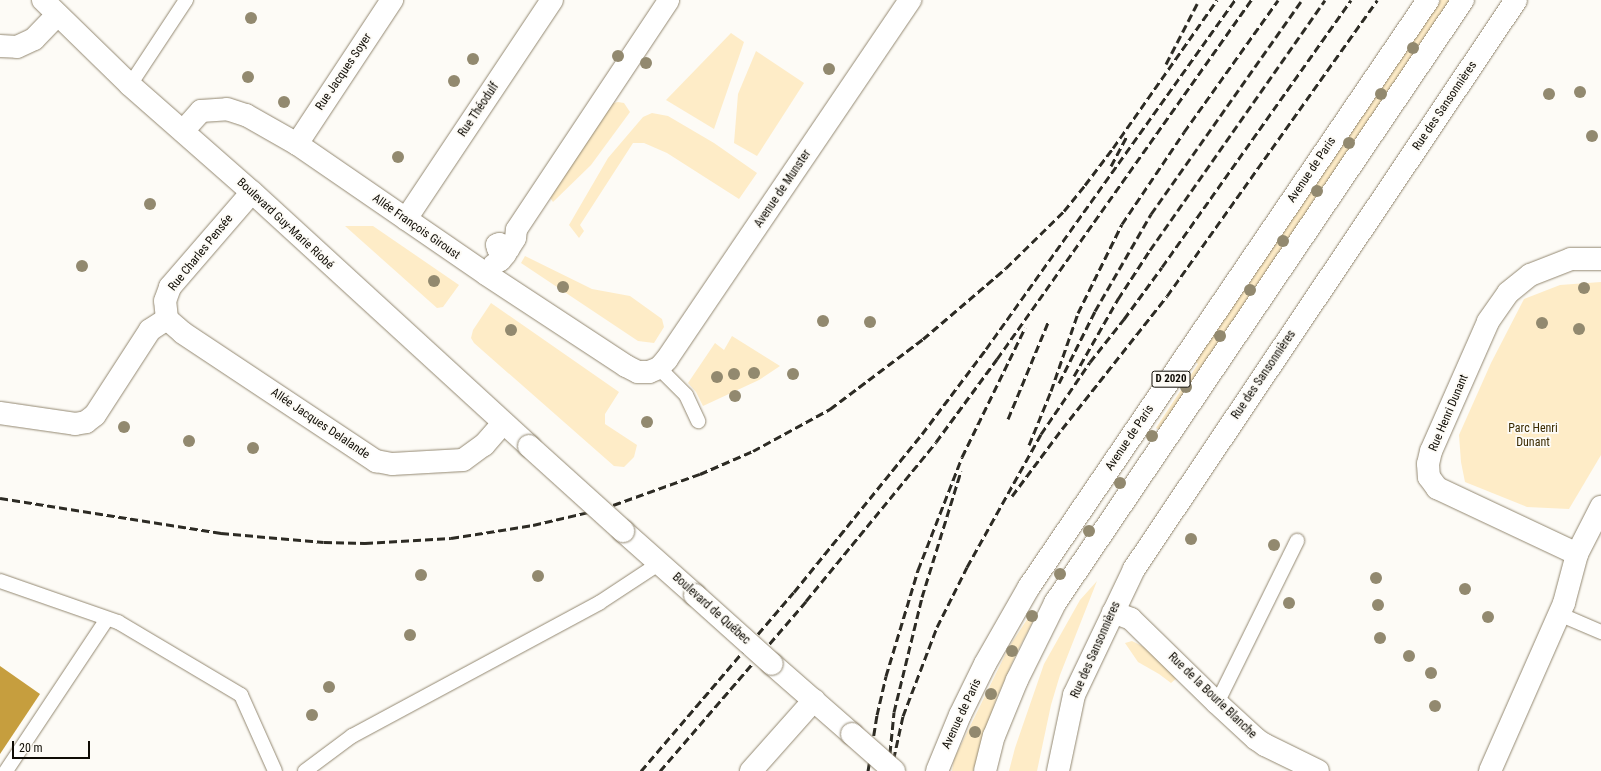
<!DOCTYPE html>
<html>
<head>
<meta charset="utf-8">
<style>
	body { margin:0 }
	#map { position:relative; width:1601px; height:771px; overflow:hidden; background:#fdfbf6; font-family:"Roboto Condensed",sans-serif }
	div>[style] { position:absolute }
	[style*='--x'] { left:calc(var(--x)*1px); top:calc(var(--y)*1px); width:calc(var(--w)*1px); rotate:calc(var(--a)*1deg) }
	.green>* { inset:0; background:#feecc7 }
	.water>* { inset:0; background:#c69e3e }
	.roads { filter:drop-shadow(0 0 1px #938871) drop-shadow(0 0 1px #938871) }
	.service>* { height:14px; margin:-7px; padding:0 7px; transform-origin:7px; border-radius:7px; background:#fff }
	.pedestrian>* { height:21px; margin:-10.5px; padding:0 10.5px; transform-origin:10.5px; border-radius:10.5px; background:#fff }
	.minor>* { height:22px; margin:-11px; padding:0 11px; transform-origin:11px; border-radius:11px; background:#fff }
	.secondary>* { height:22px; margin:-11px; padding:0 11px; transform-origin:11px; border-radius:11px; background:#fff }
	.primary>* { height:22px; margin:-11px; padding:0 11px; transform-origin:11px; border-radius:11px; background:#fff }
	.rail>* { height:3px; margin-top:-1.5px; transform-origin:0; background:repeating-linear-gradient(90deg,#2d2b24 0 8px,transparent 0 12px) }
	.bridges { filter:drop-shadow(0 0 1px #938871) drop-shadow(0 0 1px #938871) }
	.secondary-bridge>* { height:22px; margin:-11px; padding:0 11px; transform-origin:11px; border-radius:11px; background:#fff }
	.trees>* { width:12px; height:12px; margin:-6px; border-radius:50%; background:#92896f }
	span { translate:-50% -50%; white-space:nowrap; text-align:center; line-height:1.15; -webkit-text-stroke:3.5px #fdfbf6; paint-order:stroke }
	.shield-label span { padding:1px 3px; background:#fdfbf6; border:1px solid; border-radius:3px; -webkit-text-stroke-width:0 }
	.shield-label { font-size:11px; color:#0e0b04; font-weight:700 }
	.street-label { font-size:12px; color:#0e0b04 }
	.park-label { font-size:12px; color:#3b2b00 }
	.scale { position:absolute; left:12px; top:741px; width:78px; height:18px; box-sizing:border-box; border:2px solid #0e0b04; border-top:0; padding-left:5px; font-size:12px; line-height:14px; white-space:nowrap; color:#0e0b04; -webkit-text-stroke:3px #fdfbf6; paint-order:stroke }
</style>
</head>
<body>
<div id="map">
	<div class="green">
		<i style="clip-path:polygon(1440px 0,1452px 0,1160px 430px,1156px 428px,1198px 364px,1195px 361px)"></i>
		<i style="clip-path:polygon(731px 33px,744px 42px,714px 129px,666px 100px)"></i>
		<i style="clip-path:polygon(756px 51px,804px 83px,757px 156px,734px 143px,738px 94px)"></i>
		<i style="clip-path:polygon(618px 102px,624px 103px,630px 112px,591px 165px,553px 202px,549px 196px,605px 105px)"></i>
		<i style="clip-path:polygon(652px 113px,668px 116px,714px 143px,757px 173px,739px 199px,667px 153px,644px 143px,633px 143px,580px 225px,584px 231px,579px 238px,569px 225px,608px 158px,643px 117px)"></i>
		<i style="clip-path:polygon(345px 226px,373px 226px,459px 285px,443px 307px,437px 308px)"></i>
		<i style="clip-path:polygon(525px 256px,592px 289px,630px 296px,662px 319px,664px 327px,654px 343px,638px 341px,521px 263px)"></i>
		<i style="clip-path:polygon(1601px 282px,1601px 455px,1569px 509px,1527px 507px,1465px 482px,1461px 462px,1459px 435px,1491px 363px,1524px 299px,1560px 285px)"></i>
		<i style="clip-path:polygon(491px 303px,619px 392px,605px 414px,605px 424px,637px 445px,634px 457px,624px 467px,614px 466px,474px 343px,471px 338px,473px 330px)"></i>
		<i style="clip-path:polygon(732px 336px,780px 366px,759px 380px,703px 406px,696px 392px,688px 383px,715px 343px,724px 350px)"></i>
		<i style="clip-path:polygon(1097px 581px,1060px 675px,1051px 705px,1037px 771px,1009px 771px,1015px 748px,1044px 664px,1080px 600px)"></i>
		<i style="clip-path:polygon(1032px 612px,1036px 615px,1015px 656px,995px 702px,973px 771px,952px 771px,954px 759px,1009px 647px)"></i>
		<i style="clip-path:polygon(1132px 641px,1150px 650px,1178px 677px,1171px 683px,1159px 674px,1138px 662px,1125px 643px)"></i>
	</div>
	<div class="water">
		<i style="clip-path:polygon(0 666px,40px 694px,0 754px)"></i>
	</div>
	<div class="roads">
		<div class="service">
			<i style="--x:130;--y:85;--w:102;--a:-56.6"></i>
			<i style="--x:659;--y:368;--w:38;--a:45"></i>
			<i style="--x:686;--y:395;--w:29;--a:65"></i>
			<i style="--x:0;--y:581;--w:125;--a:19.2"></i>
			<i style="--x:118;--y:622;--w:143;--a:30.7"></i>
			<i style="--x:241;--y:695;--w:83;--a:65.9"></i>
			<i style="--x:1559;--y:614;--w:46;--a:23.2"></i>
			<i style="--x:1217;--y:703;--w:181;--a:-63.7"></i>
			<i style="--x:6;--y:771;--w:182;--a:-56.4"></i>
			<i style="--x:305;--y:771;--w:59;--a:-36.7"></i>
			<i style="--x:352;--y:736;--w:281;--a:-28.3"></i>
			<i style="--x:599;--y:603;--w:73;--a:-33.3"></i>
		</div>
		<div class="pedestrian">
			<i style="--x:493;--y:264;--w:8;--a:-30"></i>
			<i style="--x:500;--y:260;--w:8;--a:-50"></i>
			<i style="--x:505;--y:254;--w:10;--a:-143"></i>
			<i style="--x:497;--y:248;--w:4;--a:-104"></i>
			<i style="--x:496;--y:244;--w:3;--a:-18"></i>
			<i style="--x:499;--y:243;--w:11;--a:34"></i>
			<i style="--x:508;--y:249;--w:13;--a:-58"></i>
			<i style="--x:515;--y:238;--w:9;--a:-84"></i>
			<i style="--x:516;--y:229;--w:275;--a:-56.4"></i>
		</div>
		<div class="minor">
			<i style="--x:0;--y:46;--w:17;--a:3"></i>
			<i style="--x:17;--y:47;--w:19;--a:-25"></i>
			<i style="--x:34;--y:39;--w:33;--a:-46"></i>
			<i style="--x:183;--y:131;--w:27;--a:-48"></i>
			<i style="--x:201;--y:111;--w:26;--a:-4"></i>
			<i style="--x:227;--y:109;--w:20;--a:18"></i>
			<i style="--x:246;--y:115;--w:59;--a:29.6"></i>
			<i style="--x:297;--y:144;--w:229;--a:34.5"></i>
			<i style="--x:486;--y:274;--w:168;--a:33.3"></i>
			<i style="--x:626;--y:366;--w:13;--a:27"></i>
			<i style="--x:638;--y:372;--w:11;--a:0"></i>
			<i style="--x:649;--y:372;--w:11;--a:-22"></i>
			<i style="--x:659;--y:368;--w:12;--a:-48"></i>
			<i style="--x:667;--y:359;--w:434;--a:-55.9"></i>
			<i style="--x:297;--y:144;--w:173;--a:-56.6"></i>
			<i style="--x:406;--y:219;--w:263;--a:-56.3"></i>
			<i style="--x:1601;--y:259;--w:30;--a:180"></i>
			<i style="--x:1571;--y:259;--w:44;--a:158.7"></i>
			<i style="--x:1530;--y:275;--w:28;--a:141"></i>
			<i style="--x:1508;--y:293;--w:35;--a:125"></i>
			<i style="--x:1488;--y:322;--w:141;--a:113.8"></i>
			<i style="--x:1431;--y:451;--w:13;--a:103"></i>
			<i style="--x:1428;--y:464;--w:13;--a:86"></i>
			<i style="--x:1429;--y:477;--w:14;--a:54"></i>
			<i style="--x:1437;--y:488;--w:155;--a:25.2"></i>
			<i style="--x:1577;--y:554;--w:53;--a:-62.9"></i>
			<i style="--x:167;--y:319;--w:21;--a:41"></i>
			<i style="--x:183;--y:333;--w:232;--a:33.6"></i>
			<i style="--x:376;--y:461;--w:16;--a:11"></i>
			<i style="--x:392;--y:464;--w:71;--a:-3.2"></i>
			<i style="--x:463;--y:460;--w:26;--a:-36"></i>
			<i style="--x:484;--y:445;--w:29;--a:-49"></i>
			<i style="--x:167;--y:319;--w:18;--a:-96"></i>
			<i style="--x:165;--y:301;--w:15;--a:-70"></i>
			<i style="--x:170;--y:287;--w:125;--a:-49.2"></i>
			<i style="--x:0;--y:413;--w:76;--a:8.3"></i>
			<i style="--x:75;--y:424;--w:11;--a:-10"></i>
			<i style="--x:86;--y:422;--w:11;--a:-38"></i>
			<i style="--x:95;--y:415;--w:101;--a:-57.1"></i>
			<i style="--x:150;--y:330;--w:20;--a:-33"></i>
			<i style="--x:1113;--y:612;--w:19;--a:21"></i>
			<i style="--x:1131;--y:619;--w:120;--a:44.3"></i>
			<i style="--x:1217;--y:703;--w:53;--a:42.7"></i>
			<i style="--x:1256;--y:739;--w:11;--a:34"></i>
			<i style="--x:1265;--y:745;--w:59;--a:26.1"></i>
			<i style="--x:751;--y:771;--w:95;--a:-48.4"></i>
			<i style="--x:1058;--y:771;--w:78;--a:-78.1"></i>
			<i style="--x:1074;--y:695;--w:140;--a:-64.5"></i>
			<i style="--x:1134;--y:569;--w:685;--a:-56.12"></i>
			<i style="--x:1490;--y:771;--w:184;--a:-66.2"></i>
			<i style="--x:1564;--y:603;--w:51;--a:-75.1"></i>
		</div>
		<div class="secondary">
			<i style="--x:43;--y:0;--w:122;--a:44.3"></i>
			<i style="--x:130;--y:85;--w:162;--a:41.3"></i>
			<i style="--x:252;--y:192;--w:376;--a:42.5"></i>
			<i style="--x:623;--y:531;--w:96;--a:41.6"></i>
			<i style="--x:772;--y:664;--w:106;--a:41.2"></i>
		</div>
		<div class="primary">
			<i style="--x:937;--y:771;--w:61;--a:-67.7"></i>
			<i style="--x:960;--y:715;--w:57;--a:-63.9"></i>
			<i style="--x:985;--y:664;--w:89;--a:-60.3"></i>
			<i style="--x:1029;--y:587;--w:710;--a:-55.79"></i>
			<i style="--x:985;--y:771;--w:36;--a:-76"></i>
			<i style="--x:994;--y:736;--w:61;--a:-67.7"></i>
			<i style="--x:1017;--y:680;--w:86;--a:-63.7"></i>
			<i style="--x:1055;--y:603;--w:728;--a:-55.92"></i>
		</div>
	</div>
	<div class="rail">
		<i style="--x:1166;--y:64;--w:72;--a:-62.7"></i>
		<i style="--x:1111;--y:166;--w:34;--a:-62"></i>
		<i style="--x:1074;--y:376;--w:89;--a:-60.3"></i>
		<i style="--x:1118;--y:299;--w:59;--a:-56.9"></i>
		<i style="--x:1150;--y:250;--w:305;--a:-55"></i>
		<i style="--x:1059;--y:383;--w:80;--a:-63.4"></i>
		<i style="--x:1095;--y:311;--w:112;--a:-60"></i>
		<i style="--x:1151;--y:214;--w:262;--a:-54.8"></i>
		<i style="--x:1008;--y:419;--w:107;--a:-67.5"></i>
		<i style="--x:1029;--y:445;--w:58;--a:-67.8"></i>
		<i style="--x:1051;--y:391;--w:83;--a:-70.9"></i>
		<i style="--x:1078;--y:313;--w:99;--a:-63.7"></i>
		<i style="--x:1122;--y:224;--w:111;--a:-56"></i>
		<i style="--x:1184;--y:132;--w:162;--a:-54.5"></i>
		<i style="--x:1012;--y:496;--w:84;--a:-53.3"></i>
		<i style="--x:1062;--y:429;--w:169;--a:-51.7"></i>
		<i style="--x:1167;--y:296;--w:363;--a:-54.6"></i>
		<i style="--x:0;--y:498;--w:224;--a:9"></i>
		<i style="--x:221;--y:533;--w:103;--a:5"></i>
		<i style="--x:324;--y:542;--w:41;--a:1.4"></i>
		<i style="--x:365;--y:543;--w:86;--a:-3.3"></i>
		<i style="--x:451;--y:538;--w:83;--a:-9"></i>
		<i style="--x:533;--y:525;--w:71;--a:-13.1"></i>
		<i style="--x:602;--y:509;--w:104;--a:-19.7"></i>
		<i style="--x:700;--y:474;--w:58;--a:-23.5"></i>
		<i style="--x:753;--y:451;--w:88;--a:-28.6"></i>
		<i style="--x:830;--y:409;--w:116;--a:-37"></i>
		<i style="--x:923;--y:339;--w:109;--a:-40.5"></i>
		<i style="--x:1006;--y:268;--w:81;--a:-44.5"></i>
		<i style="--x:1064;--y:211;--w:33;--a:-51"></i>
		<i style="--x:1085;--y:185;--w:46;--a:-52.9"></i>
		<i style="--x:1113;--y:148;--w:181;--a:-54.9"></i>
		<i style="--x:890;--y:753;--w:41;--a:-84.4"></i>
		<i style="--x:894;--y:712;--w:118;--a:-76.3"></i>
		<i style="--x:922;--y:597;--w:132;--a:-72.8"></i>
		<i style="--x:641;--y:771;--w:235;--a:-49.5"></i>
		<i style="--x:794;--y:592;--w:203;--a:-51"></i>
		<i style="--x:922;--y:434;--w:106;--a:-53"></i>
		<i style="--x:986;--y:349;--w:429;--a:-54.5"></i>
		<i style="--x:660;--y:771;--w:224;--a:-49.3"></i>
		<i style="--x:806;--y:601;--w:205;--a:-50.7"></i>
		<i style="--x:936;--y:442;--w:103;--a:-53.7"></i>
		<i style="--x:997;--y:359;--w:440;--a:-54.7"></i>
		<i style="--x:868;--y:771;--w:57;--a:-80.9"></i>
		<i style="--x:877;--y:715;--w:40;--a:-77"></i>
		<i style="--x:886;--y:676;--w:111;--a:-73.2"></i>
		<i style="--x:918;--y:570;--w:121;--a:-68.7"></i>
		<i style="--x:962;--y:457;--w:144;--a:-64"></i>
		<i style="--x:891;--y:771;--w:56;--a:-77.7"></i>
		<i style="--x:903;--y:716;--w:95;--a:-69.1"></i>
		<i style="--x:937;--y:627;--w:67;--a:-63.4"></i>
		<i style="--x:967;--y:567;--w:152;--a:-60.9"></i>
		<i style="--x:1041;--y:434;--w:87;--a:-55.8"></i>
		<i style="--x:1090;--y:362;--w:55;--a:-51.7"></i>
		<i style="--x:1124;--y:319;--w:64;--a:-53.8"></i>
		<i style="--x:1162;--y:267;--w:327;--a:-54.7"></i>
	</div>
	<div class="bridges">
		<div class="secondary-bridge">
			<i style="--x:529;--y:446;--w:127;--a:42.1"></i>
			<i style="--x:695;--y:595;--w:103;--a:41.9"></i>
			<i style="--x:852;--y:734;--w:56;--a:41.4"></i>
		</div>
	</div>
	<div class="trees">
		<i style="left:251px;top:18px"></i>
		<i style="left:1413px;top:48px"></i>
		<i style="left:618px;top:56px"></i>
		<i style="left:473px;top:59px"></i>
		<i style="left:646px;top:63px"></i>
		<i style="left:829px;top:69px"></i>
		<i style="left:248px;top:77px"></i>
		<i style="left:454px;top:81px"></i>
		<i style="left:1580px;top:92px"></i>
		<i style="left:1381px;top:94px"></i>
		<i style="left:1549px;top:94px"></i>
		<i style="left:284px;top:102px"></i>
		<i style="left:1592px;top:136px"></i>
		<i style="left:1349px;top:143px"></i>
		<i style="left:398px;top:157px"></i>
		<i style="left:1317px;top:191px"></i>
		<i style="left:150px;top:204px"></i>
		<i style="left:1283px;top:241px"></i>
		<i style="left:82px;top:266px"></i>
		<i style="left:434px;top:281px"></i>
		<i style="left:563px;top:287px"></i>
		<i style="left:1584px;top:288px"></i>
		<i style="left:1250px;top:290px"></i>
		<i style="left:823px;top:321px"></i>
		<i style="left:870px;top:322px"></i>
		<i style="left:1542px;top:323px"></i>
		<i style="left:1579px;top:329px"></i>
		<i style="left:511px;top:330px"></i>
		<i style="left:1220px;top:336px"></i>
		<i style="left:754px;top:373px"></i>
		<i style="left:734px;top:374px"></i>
		<i style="left:793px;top:374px"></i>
		<i style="left:717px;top:377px"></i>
		<i style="left:1186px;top:387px"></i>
		<i style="left:735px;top:396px"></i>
		<i style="left:647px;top:422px"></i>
		<i style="left:124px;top:427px"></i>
		<i style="left:1152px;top:436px"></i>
		<i style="left:189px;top:441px"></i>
		<i style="left:253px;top:448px"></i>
		<i style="left:1120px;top:483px"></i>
		<i style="left:1089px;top:531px"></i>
		<i style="left:1191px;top:539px"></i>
		<i style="left:1274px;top:545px"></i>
		<i style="left:1060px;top:574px"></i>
		<i style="left:421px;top:575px"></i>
		<i style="left:538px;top:576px"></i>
		<i style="left:1376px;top:578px"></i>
		<i style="left:1465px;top:589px"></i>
		<i style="left:1289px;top:603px"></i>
		<i style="left:1378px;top:605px"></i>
		<i style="left:1032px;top:616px"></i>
		<i style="left:1488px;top:617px"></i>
		<i style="left:410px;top:635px"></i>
		<i style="left:1380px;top:638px"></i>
		<i style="left:1012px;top:651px"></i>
		<i style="left:1409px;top:656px"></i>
		<i style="left:1431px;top:673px"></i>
		<i style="left:329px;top:687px"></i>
		<i style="left:991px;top:694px"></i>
		<i style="left:1435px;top:706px"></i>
		<i style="left:312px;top:715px"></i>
		<i style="left:975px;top:732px"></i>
	</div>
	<div class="shield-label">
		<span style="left:1171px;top:379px">D 2020</span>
	</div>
	<div class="street-label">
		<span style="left:344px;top:72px;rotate:-56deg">Rue Jacques Soyer</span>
		<span style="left:1445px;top:106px;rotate:-56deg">Rue des Sansonnières</span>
		<span style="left:479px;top:110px;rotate:-56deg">Rue Théodulf</span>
		<span style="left:1312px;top:170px;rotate:-56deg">Avenue de Paris</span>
		<span style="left:783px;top:189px;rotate:-56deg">Avenue de Munster</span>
		<span style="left:285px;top:224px;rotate:43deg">Boulevard Guy-Marie Riobé</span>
		<span style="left:416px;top:227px;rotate:35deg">Allée François Giroust</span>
		<span style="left:201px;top:253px;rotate:-51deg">Rue Charles Pensée</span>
		<span style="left:1264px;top:375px;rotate:-56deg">Rue des Sansonnières</span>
		<span style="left:1449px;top:413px;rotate:-67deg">Rue Henri Dunant</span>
		<span style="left:320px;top:424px;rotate:34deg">Allée Jacques Delalande</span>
		<span style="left:1130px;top:438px;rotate:-56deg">Avenue de Paris</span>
		<span style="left:711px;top:609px;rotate:42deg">Boulevard de Québec</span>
		<span style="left:1096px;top:650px;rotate:-66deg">Rue des Sansonnières</span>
		<span style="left:1212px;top:696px;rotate:44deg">Rue de la Bourie Blanche</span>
		<span style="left:962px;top:714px;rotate:-65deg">Avenue de Paris</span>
	</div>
	<div class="park-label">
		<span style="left:1533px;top:436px">Parc Henri<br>Dunant</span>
	</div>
	<div class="scale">20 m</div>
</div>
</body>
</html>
